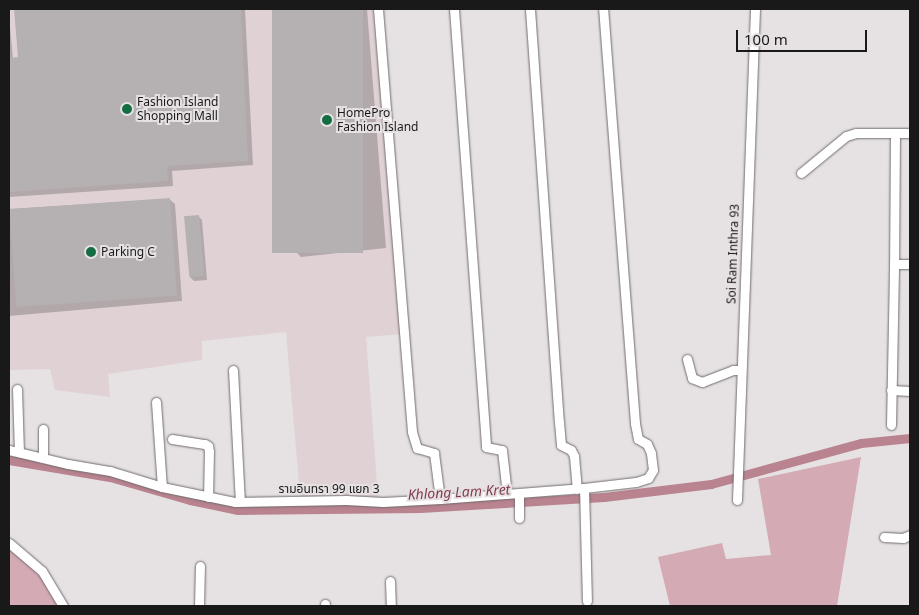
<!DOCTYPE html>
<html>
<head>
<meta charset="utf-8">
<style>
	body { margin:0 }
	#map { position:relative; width:919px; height:615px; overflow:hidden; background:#e6e1e2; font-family:"Noto Sans","Noto Sans Thai",sans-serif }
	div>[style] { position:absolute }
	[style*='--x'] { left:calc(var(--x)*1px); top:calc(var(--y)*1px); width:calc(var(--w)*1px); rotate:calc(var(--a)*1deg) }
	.built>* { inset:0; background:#e0d2d4 }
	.green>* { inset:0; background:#d4abb4 }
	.shadow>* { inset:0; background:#0003 }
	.canal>* { height:9px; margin:-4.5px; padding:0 4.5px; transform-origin:4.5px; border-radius:4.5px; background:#b9838f }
	.building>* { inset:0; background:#b5b0b1; transform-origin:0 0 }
	.roads { filter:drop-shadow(0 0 1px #716c6d) drop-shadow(0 0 1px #716c6d) }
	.minor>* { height:9px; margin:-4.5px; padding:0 4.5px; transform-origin:4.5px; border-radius:4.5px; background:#fff }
	.dots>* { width:14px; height:14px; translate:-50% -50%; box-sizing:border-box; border:2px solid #e6e1e2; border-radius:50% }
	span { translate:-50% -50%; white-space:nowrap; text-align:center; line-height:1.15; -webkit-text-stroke:4px #e6e1e2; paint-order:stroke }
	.poi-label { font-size:12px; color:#1a1919 }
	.left { translate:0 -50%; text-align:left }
	.street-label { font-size:12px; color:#1a1919 }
	.water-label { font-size:14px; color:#823d50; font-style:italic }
	.frame { position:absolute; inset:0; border:10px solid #1a1919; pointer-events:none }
	.scale { position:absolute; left:736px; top:30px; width:131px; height:22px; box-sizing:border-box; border:2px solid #1a1919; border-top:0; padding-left:6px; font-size:15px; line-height:18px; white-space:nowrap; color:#1a1919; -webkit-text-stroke:4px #e6e1e2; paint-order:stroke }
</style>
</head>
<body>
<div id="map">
	<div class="built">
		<i style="clip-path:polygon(9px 9px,376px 9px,402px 334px,366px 337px,378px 497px,300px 496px,286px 332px,202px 341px,202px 360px,108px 374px,110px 397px,55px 390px,50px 369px,10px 370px)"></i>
	</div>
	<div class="green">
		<i style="clip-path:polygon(861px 457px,837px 606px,670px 606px,658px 557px,722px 543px,726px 559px,771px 555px,758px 479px)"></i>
		<i style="clip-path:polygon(9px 548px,43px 579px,59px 606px,9px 606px)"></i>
	</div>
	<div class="shadow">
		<i style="clip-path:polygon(15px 9px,245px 9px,253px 165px,172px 171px,173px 186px,9px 197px,9px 16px,13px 59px,20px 58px)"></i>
		<i style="clip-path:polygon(273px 9px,367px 9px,386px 248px,301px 257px,296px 252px)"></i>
		<i style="clip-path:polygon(169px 199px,175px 204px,182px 301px,9px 316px,9px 209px)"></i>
		<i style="clip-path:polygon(198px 216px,202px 220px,207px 280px,194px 281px,190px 277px)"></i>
	</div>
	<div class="canal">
		<i style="--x:9;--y:460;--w:102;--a:9.6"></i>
		<i style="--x:110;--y:477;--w:83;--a:16"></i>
		<i style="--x:190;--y:500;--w:49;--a:11.8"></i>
		<i style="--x:238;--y:510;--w:182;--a:-0.6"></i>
		<i style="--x:420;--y:508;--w:184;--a:-3.4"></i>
		<i style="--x:604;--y:497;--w:108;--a:-6.9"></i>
		<i style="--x:711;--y:484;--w:156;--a:-15.3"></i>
		<i style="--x:861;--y:443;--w:49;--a:-5.8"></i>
	</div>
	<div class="building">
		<i style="clip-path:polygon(14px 9px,241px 9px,248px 161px,167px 166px,168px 181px,9px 192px,9px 58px,18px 57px)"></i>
		<i style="left:272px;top:9px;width:91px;height:244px"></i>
		<i style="left:170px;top:198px;width:98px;height:161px;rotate:86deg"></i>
		<i style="left:199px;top:215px;width:61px;height:15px;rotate:85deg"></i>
	</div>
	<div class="roads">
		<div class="minor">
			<i style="--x:378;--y:9;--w:424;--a:85.4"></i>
			<i style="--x:412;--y:432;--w:17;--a:73"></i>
			<i style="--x:417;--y:448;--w:18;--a:16"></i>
			<i style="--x:434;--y:453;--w:46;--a:82.6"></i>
			<i style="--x:454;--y:9;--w:439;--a:85.8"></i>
			<i style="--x:486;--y:447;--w:16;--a:11"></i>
			<i style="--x:502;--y:450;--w:44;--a:83.5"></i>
			<i style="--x:530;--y:9;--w:414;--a:86"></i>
			<i style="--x:559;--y:422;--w:23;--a:85"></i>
			<i style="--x:561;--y:445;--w:11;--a:27"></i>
			<i style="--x:571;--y:450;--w:7;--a:63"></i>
			<i style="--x:574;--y:456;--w:33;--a:85"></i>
			<i style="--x:895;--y:133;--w:131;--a:90.4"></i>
			<i style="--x:894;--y:264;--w:16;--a:0"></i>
			<i style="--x:801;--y:173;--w:58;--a:-39.4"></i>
			<i style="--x:846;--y:136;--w:10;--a:-17"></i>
			<i style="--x:856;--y:133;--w:54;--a:0"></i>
			<i style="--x:687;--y:359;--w:20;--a:75"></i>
			<i style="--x:692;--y:378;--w:11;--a:22"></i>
			<i style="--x:702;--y:382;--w:33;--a:-21"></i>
			<i style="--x:733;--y:370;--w:8;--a:0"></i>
			<i style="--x:233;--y:370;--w:132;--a:87"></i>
			<i style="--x:17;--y:389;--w:63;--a:88.2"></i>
			<i style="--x:891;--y:390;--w:19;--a:3"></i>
			<i style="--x:156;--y:402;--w:85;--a:86"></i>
			<i style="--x:891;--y:425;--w:161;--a:-88.9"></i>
			<i style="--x:43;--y:429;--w:29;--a:90"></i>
			<i style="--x:172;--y:439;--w:33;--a:9"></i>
			<i style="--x:205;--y:444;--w:4;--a:34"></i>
			<i style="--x:208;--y:446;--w:5;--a:79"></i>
			<i style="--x:209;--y:451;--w:46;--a:91.2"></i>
			<i style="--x:9;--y:450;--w:61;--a:13.3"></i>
			<i style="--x:68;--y:464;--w:43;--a:9.5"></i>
			<i style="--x:110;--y:471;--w:54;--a:17.1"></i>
			<i style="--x:162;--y:487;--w:75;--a:11.6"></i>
			<i style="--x:235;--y:502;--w:111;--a:-1"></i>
			<i style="--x:346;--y:500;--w:37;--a:3"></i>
			<i style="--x:383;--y:502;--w:57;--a:-3"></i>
			<i style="--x:440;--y:499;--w:144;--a:-4.4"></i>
			<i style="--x:584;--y:488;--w:52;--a:-6.6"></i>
			<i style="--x:636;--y:482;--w:13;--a:-18"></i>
			<i style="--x:648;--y:478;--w:9;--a:-58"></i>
			<i style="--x:653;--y:470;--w:17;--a:-97"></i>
			<i style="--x:651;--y:453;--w:10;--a:-114"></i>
			<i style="--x:647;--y:444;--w:10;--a:-151"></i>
			<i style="--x:638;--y:439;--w:16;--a:-101"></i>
			<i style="--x:635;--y:423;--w:415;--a:-94.4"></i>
			<i style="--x:584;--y:488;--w:113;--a:88.5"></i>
			<i style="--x:519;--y:493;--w:25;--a:90"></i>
			<i style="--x:737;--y:500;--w:491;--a:-87.9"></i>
			<i style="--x:884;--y:537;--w:19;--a:3"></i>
			<i style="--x:903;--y:538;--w:8;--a:-23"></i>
			<i style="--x:9;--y:543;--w:43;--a:40.3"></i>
			<i style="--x:42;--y:571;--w:41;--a:59"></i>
			<i style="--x:390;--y:581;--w:25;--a:88"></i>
			<i style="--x:199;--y:606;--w:40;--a:-88.6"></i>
			<i style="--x:325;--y:606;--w:2;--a:-90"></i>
		</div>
	</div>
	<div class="dots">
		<i style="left:127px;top:109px;background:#126e42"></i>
		<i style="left:327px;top:120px;background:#126e42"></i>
		<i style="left:91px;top:252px;background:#126e42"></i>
	</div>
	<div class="poi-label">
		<span class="left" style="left:137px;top:109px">Fashion Island<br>Shopping Mall</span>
		<span class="left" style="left:337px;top:120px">HomePro<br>Fashion Island</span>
		<span class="left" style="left:101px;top:252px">Parking C</span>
	</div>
	<div class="street-label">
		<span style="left:733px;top:254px;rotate:-88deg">Soi Ram Inthra 93</span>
		<span style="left:329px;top:489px">รามอินทรา 99 แยก 3</span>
	</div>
	<div class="water-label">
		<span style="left:459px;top:492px;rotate:-3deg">Khlong Lam Kret</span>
	</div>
	<div class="frame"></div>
	<div class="scale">100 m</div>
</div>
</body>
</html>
